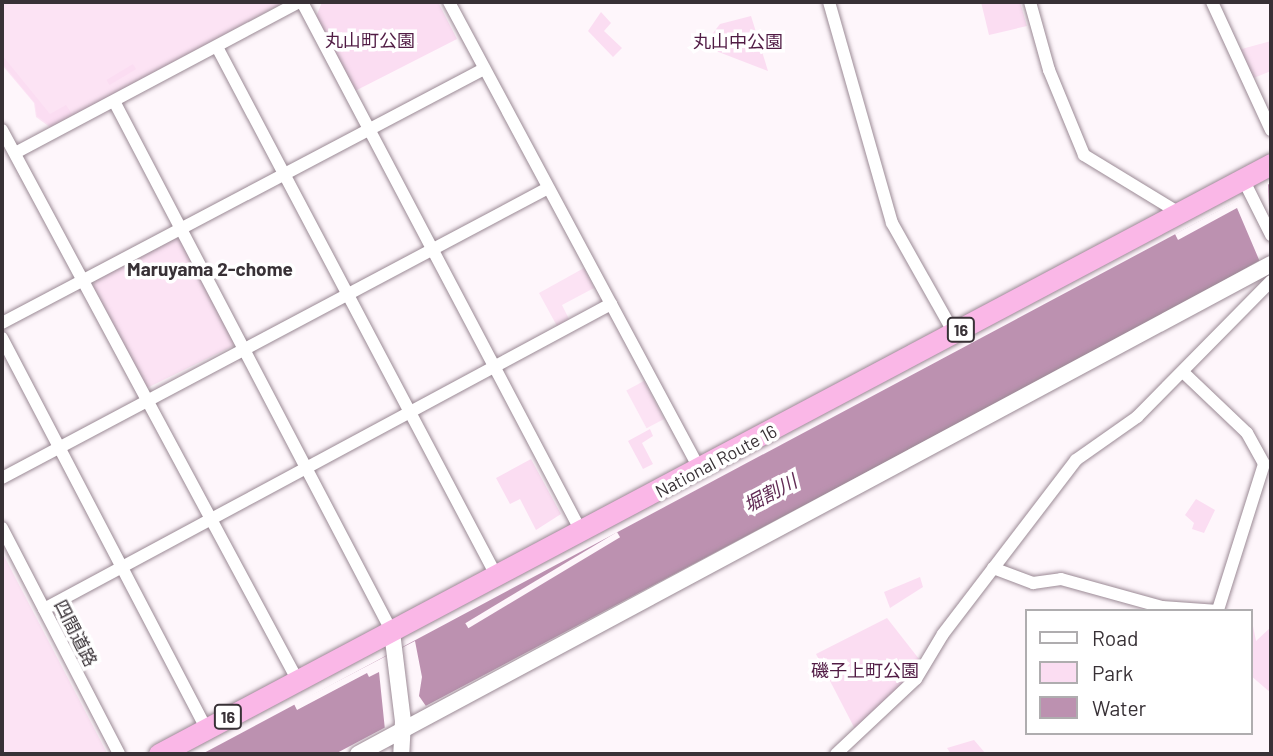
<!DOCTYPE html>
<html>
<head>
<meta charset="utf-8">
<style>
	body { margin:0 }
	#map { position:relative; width:1273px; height:756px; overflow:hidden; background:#fef6fb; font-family:Barlow,"Noto Sans JP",sans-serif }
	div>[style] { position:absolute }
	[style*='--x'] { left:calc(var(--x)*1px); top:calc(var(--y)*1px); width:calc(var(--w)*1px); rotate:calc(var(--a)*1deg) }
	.built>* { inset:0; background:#fce3f4; transform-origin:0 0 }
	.green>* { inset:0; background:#fbddf2; transform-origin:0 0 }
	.water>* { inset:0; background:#bc91b0 }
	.pier>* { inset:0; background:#fef6fb; transform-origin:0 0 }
	.roads { filter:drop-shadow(0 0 2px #9b8a95) drop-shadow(0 0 2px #9b8a95) }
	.minor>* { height:12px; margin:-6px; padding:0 6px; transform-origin:6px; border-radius:6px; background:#fff }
	.tertiary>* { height:16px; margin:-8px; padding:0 8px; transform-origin:8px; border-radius:8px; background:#fff }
	.trunk>* { height:21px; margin:-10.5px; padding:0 10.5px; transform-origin:10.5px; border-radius:10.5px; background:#fab7e7 }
	span { translate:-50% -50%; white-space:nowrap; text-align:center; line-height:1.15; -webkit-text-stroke:7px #fff; paint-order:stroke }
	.shield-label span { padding:2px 5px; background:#fff; border:2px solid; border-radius:5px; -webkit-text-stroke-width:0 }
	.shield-label { font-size:16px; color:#383136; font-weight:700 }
	.park-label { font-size:18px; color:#511c45 }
	.street-label { font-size:18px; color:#383136 }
	.neighbourhood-label { font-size:19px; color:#383136; font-weight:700 }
	.water-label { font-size:19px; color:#622c55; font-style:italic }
	.frame { position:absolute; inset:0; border:4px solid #383136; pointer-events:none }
	.legend { position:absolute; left:1025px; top:609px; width:228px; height:126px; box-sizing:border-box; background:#fff; border:2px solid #afadaf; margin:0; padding:9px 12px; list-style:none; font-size:21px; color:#383136 }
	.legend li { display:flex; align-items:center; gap:14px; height:35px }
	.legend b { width:35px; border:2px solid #afadaf }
</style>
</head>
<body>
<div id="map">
	<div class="built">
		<i style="clip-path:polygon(2px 2px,284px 2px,51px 128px,36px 117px,34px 103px,2px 65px)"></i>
		<i style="clip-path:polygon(1271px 41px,1271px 71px,1251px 79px,1238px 50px)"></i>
		<i style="clip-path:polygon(174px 238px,181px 240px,234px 341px,233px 346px,147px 388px,93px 286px,96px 280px)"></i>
		<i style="clip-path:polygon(584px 268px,594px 288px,562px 305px,570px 321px,558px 328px,539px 293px)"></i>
		<i style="left:644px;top:381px;width:43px;height:20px;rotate:62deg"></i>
		<i style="clip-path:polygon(2px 552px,106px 751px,106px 754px,2px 754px)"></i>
	</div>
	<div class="green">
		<i style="clip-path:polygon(322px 2px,438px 2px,457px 39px,355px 91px,316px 17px)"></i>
		<i style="clip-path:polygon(981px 2px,1020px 2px,1027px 26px,989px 35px)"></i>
		<i style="clip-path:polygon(601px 12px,611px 23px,604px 31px,622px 48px,613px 57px,588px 31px)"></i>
		<i style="clip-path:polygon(751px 16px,756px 32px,768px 71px,703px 46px,720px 24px)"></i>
		<i style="clip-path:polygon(2px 55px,50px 114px,66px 105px,72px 114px,51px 126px,37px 116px,35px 103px,2px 63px)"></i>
		<i style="left:133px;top:64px;width:6px;height:31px;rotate:59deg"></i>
		<i style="clip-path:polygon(650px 429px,653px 436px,642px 443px,653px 464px,643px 469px,628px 441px)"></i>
		<i style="clip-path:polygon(531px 459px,561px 514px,536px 530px,520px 499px,510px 504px,496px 478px)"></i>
		<i style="clip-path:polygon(1196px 499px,1215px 510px,1204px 533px,1192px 529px,1194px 523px,1185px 515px)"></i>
		<i style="clip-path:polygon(920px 577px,923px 587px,890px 608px,884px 592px)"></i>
		<i style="clip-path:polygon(1250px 611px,1256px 641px,1271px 627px,1271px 693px,1250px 675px)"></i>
		<i style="clip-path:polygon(887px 618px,919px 659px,910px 677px,856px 731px,816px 654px)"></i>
		<i style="clip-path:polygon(974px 740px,986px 754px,951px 754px,947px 748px)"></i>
	</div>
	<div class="water">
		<i style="clip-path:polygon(1271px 183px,1271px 254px,1161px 316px,335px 754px,202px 754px)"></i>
	</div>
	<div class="pier">
		<i style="clip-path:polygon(1268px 184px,1271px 256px,1260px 262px,1237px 208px,1178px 240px,1175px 234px)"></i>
		<i style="left:617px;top:532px;width:6px;height:177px;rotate:59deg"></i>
		<i style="clip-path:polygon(415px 641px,422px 677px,419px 696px,428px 709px,385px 730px,379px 672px,369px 677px,367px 673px,297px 710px,294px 704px)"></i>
	</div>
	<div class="roads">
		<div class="minor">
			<i style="--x:302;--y:2;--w:600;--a:62.2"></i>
			<i style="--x:449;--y:2;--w:531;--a:61.79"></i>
			<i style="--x:829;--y:2;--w:230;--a:74.1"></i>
			<i style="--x:892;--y:223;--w:126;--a:60.6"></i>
			<i style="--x:1030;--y:2;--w:71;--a:74.4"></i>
			<i style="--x:1049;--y:70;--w:92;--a:67.6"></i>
			<i style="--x:1084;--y:155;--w:111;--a:31.4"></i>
			<i style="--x:1212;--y:2;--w:141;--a:65.3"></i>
			<i style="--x:217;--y:47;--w:599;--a:62.15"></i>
			<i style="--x:115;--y:103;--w:597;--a:62.36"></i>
			<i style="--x:2;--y:130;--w:625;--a:61.76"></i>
			<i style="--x:17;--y:152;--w:319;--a:-28"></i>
			<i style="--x:1243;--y:179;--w:63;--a:63.4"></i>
			<i style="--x:2;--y:323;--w:545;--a:-27.79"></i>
			<i style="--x:2;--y:338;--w:441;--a:62.4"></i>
			<i style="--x:1184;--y:373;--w:87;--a:43.6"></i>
			<i style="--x:1247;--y:433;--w:35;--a:61"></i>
			<i style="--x:1264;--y:464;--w:153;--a:107.5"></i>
			<i style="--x:2;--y:478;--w:618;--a:-27.97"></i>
			<i style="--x:2;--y:528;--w:254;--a:62.6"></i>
			<i style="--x:993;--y:568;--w:43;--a:20.6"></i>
			<i style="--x:1033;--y:583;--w:28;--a:-8"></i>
			<i style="--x:1061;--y:579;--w:105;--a:15.5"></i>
			<i style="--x:1162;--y:607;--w:56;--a:4.1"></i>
			<i style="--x:44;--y:609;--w:644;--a:-28.28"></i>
			<i style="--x:836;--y:754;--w:110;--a:-43.2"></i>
			<i style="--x:916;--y:679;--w:52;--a:-59"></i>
			<i style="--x:943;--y:634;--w:219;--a:-52.6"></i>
			<i style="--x:1076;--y:460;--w:75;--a:-35.2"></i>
			<i style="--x:1137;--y:417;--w:191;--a:-45.4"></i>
		</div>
		<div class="tertiary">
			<i style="--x:392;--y:632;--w:90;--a:83"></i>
			<i style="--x:403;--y:721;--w:33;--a:93"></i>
			<i style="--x:358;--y:754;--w:1036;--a:-28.22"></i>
		</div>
		<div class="trunk">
			<i style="--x:159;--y:754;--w:1259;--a:-27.95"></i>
		</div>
	</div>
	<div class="shield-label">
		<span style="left:961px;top:330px">16</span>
		<span style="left:228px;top:717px">16</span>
	</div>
	<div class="park-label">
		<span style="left:370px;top:40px">丸山町公園</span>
		<span style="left:738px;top:41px">丸山中公園</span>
		<span style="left:865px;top:670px">磯子上町公園</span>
	</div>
	<div class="street-label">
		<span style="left:716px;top:461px;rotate:-28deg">National Route 16</span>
		<span style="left:76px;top:633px;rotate:63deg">四間道路</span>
	</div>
	<div class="neighbourhood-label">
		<span style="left:210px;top:269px">Maruyama 2-chome</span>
	</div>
	<div class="water-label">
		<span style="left:770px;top:493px;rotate:-28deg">堀割川</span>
	</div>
	<div class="frame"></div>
	<ul class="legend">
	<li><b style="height:9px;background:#fff"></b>Road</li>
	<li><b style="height:19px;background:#fbddf2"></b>Park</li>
	<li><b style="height:19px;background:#bc91b0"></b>Water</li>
	</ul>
</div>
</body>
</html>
